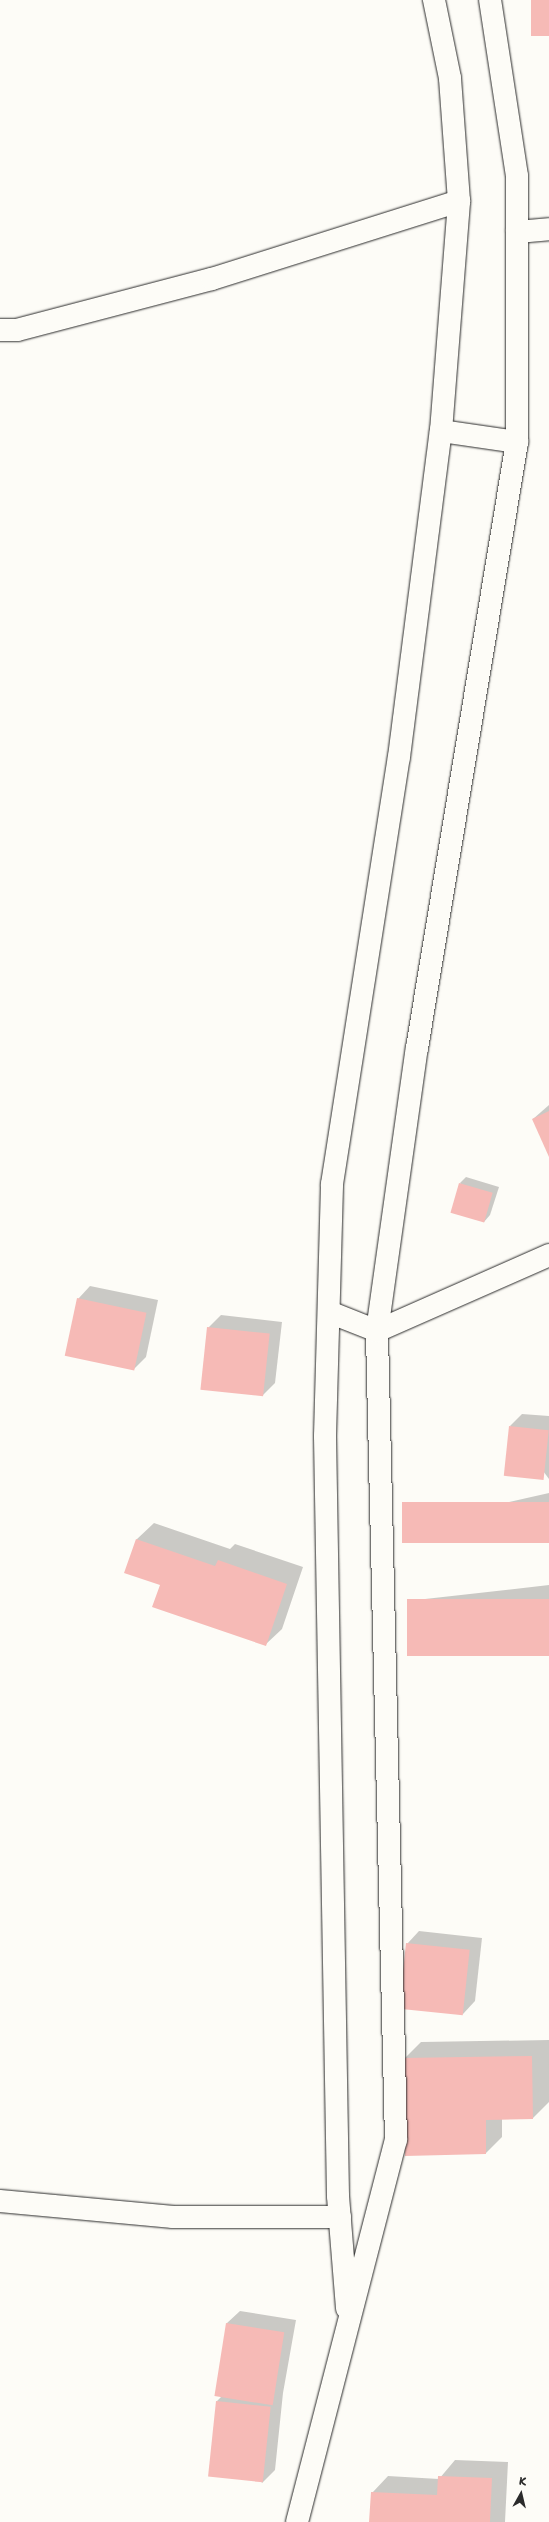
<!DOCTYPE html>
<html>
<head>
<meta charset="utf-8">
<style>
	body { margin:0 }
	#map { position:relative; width:549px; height:2522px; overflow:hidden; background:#fdfcf7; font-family:"Shantell Sans",sans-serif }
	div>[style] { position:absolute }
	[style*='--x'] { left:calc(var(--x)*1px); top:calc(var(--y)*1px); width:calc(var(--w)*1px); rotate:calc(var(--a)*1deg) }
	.shadow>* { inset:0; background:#0003 }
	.building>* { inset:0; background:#f6bab6; transform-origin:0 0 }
	.roads { filter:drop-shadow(0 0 1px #2b2b2b) drop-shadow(0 0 1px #2b2b2b) }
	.street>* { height:22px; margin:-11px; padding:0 11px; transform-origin:11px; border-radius:11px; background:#fdfcf7 }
	.secondary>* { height:22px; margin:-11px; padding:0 11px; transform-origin:11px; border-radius:11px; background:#fdfcf7 }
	span { translate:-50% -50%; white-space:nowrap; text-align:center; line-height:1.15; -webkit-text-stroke:3px #fdfcf7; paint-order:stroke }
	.north { position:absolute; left:501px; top:2474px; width:40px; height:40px; -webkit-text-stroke:3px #fdfcf7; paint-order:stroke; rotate:8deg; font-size:11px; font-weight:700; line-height:16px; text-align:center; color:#2b2b2b }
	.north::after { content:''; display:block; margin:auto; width:14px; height:18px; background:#2b2b2b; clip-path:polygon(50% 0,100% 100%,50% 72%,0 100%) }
</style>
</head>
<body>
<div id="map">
	<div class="shadow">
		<i style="clip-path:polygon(549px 1105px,549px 1154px,533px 1119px)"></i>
		<i style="clip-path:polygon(466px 1177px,499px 1187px,490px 1215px,484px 1222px,460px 1183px)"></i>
		<i style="clip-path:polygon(90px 1286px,158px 1300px,146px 1357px,134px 1369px,78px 1299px)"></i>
		<i style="clip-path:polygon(221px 1315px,282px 1322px,275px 1383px,263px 1395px,208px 1328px)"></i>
		<i style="clip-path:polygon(522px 1414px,549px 1416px,549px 1479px,510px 1426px)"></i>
		<i style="clip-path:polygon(549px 1493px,549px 1542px,407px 1535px,419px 1522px)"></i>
		<i style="clip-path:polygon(154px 1523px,230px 1549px,235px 1544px,303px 1567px,282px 1629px,265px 1645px,161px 1584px,126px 1572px,137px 1539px)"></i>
		<i style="clip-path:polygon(549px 1585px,549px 1655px,409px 1616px,425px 1599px)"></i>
		<i style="clip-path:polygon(419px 1931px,482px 1938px,475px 2001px,463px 2014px,407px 1944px)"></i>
		<i style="clip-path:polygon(549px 2040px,549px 2102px,533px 2118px,502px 2119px,502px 2137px,486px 2153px,404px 2059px,421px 2042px)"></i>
		<i style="clip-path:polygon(240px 2311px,296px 2320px,283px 2393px,275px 2470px,262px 2483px,217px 2401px,222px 2396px,227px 2323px)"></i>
		<i style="clip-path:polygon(455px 2460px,508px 2462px,505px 2522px,370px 2522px,372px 2493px,388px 2476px,439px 2479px)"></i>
	</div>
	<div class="building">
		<i style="left:531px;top:0;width:18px;height:36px"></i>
		<i style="clip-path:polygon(549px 1111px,549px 1157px,532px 1119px)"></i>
		<i style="left:459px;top:1183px;width:35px;height:31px;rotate:16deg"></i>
		<i style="left:77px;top:1298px;width:71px;height:59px;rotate:12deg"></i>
		<i style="left:207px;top:1327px;width:63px;height:63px;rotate:6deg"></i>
		<i style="left:509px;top:1426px;width:40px;height:50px;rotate:6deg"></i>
		<i style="left:549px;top:1502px;width:41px;height:147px;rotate:90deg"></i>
		<i style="clip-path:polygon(136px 1539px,215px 1566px,218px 1560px,287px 1584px,266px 1646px,152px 1607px,160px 1585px,124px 1573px)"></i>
		<i style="left:549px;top:1599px;width:57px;height:142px;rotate:90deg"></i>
		<i style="left:406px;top:1943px;width:64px;height:66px;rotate:6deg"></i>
		<i style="clip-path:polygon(532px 2056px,533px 2119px,486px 2120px,486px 2154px,405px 2156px,403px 2058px)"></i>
		<i style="left:226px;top:2323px;width:59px;height:74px;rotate:9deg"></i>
		<i style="left:216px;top:2401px;width:55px;height:76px;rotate:6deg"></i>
		<i style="clip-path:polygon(438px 2476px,492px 2478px,490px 2522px,369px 2522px,371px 2492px,437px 2495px)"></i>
	</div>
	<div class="roads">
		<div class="street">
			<i style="--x:517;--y:232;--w:32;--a:-5"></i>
			<i style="--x:0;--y:330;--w:17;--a:0"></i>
			<i style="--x:17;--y:330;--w:202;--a:-14.7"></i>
			<i style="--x:212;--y:279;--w:259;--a:-17.5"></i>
			<i style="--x:377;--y:1331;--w:188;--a:-23.8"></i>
			<i style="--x:0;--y:2201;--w:174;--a:5.3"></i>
			<i style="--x:173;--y:2217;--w:167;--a:0"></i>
		</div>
		<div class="secondary">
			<i style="--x:441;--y:431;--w:77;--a:8.2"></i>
			<i style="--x:329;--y:1312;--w:52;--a:21.6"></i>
			<i style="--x:347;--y:2308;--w:112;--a:-94.6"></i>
			<i style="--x:338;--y:2196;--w:760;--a:-90.98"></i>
			<i style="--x:325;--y:1436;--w:252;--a:-88.4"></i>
			<i style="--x:332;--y:1184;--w:432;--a:-81.1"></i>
			<i style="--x:399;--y:757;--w:329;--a:-82.7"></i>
			<i style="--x:441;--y:431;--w:231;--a:-85.5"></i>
			<i style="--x:459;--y:201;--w:123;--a:-94.2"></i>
			<i style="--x:450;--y:78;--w:80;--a:-101.6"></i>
			<i style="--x:297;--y:2522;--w:395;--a:-75.5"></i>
			<i style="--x:396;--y:2140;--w:809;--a:-91.35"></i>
			<i style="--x:377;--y:1331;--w:286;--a:-82"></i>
			<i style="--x:417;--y:1048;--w:614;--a:-80.63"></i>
			<i style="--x:517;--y:442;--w:266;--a:-90"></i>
			<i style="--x:517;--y:176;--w:178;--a:-98.7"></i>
		</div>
	</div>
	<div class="north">K</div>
</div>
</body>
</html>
